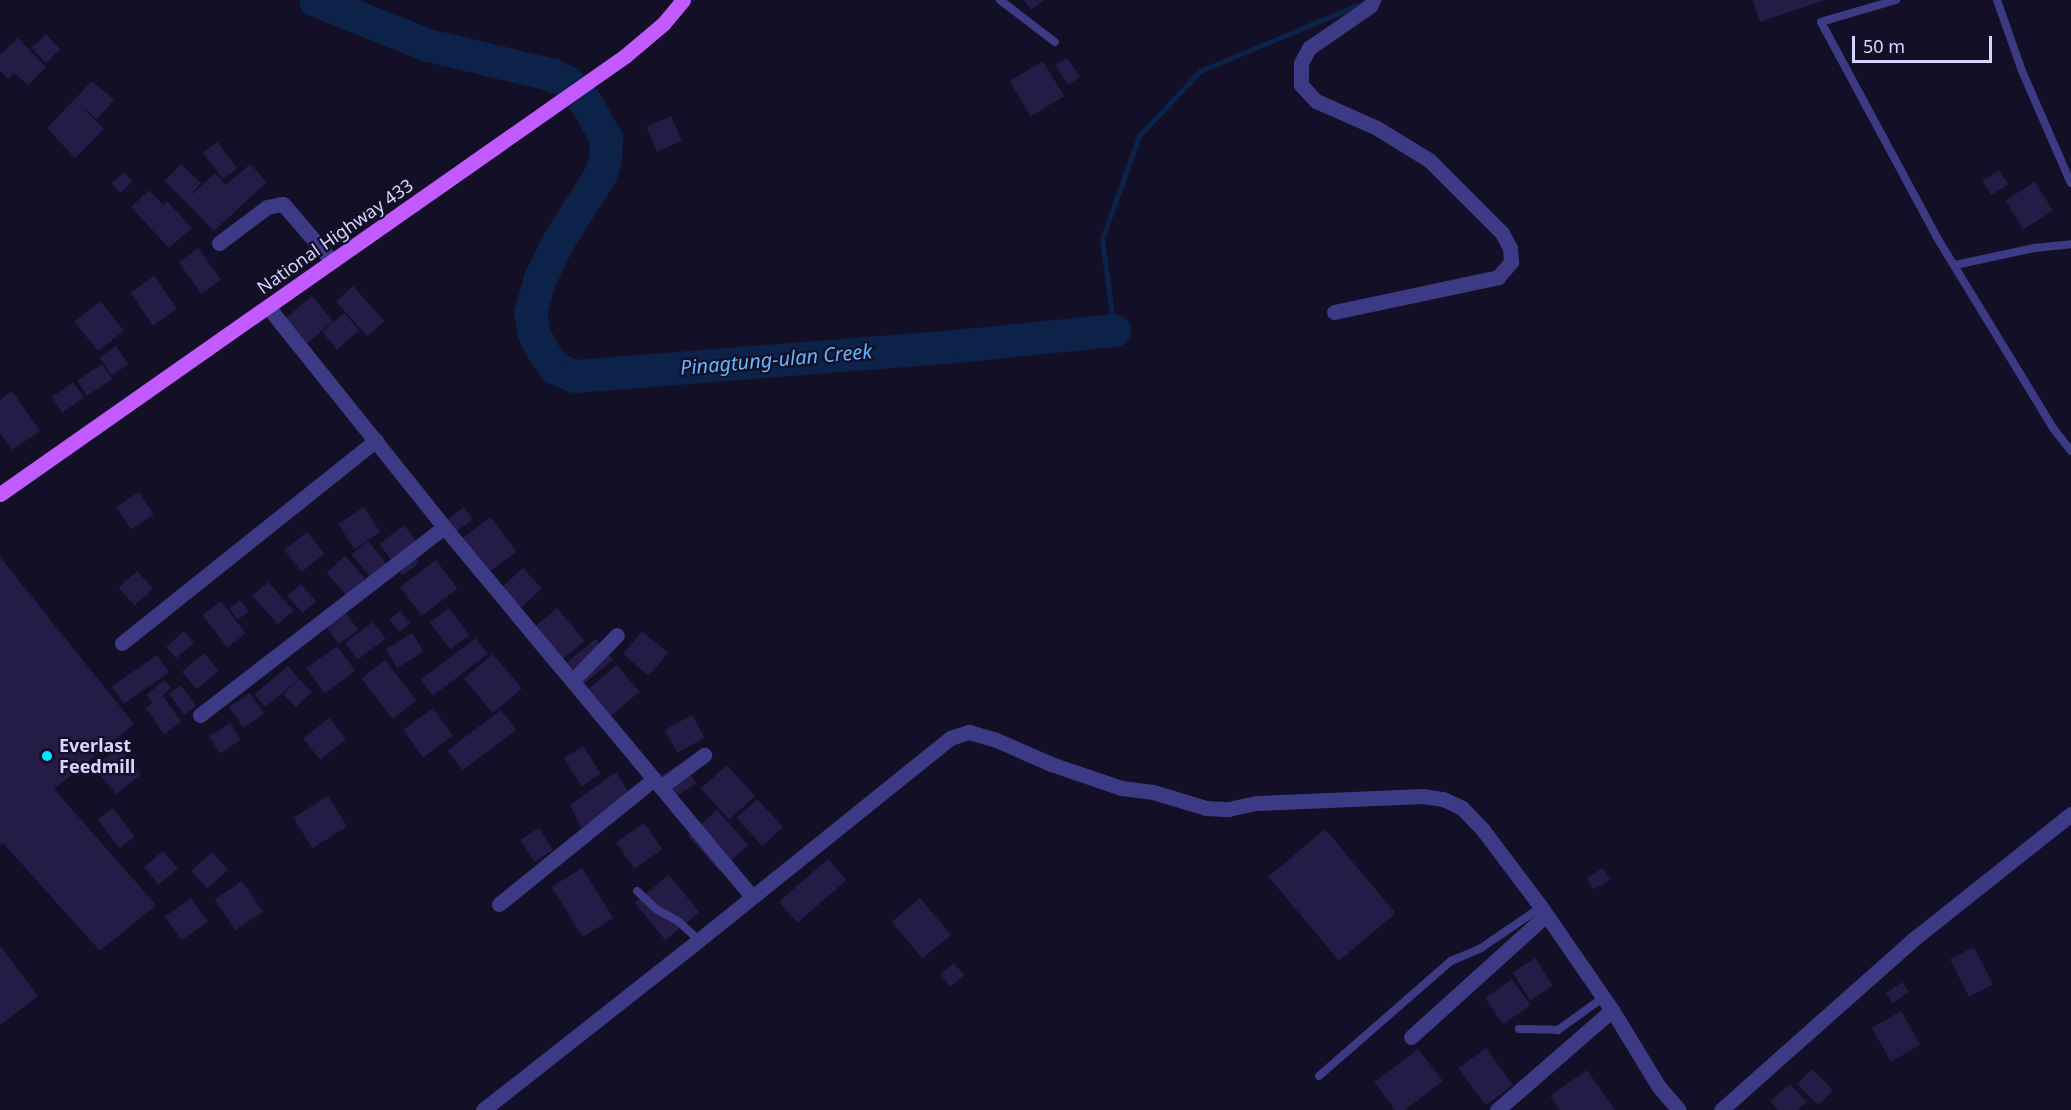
<!DOCTYPE html>
<html>
<head>
<meta charset="utf-8">
<style>
	body { margin:0 }
	#map { position:relative; width:2071px; height:1110px; overflow:hidden; background:#130f26; font-family:"Noto Sans",sans-serif }
	div>[style] { position:absolute }
	[style*='--x'] { left:calc(var(--x)*1px); top:calc(var(--y)*1px); width:calc(var(--w)*1px); rotate:calc(var(--a)*1deg) }
	.stream>* { height:5px; margin:-2.5px; padding:0 2.5px; transform-origin:2.5px; border-radius:2.5px; background:#0c2248 }
	.river>* { height:33px; margin:-16.5px; padding:0 16.5px; transform-origin:16.5px; border-radius:16.5px; background:#0c2248 }
	.building>* { inset:0; background:#241b47; transform-origin:0 0 }
	.service>* { height:8px; margin:-4px; padding:0 4px; transform-origin:4px; border-radius:4px; background:#3d3a85 }
	.minor>* { height:15px; margin:-7.5px; padding:0 7.5px; transform-origin:7.5px; border-radius:7.5px; background:#3d3a85 }
	.tertiary>* { height:15px; margin:-7.5px; padding:0 7.5px; transform-origin:7.5px; border-radius:7.5px; background:#3d3a85 }
	.primary>* { height:15px; margin:-7.5px; padding:0 7.5px; transform-origin:7.5px; border-radius:7.5px; background:#c25bff }
	.dots>* { width:16px; height:16px; translate:-50% -50%; box-sizing:border-box; border:3px solid #130f26; border-radius:50% }
	span { translate:-50% -50%; white-space:nowrap; text-align:center; line-height:1.15; -webkit-text-stroke:4.5px #130f26; paint-order:stroke }
	.street-label { font-size:18px; color:#d9d4ff }
	.poi-label { font-size:18px; color:#d9d4ff; font-weight:700 }
	.left { translate:0 -50%; text-align:left }
	.water-label { font-size:20px; color:#62b6ff; font-style:italic }
	.scale { position:absolute; left:1852px; top:36px; width:140px; height:27px; box-sizing:border-box; border:3px solid #d9d4ff; border-top:0; padding-left:8px; font-size:18px; line-height:21px; white-space:nowrap; color:#d9d4ff; -webkit-text-stroke:4px #130f26; paint-order:stroke }
</style>
</head>
<body>
<div id="map">
	<div class="stream">
		<i style="--x:1114;--y:330;--w:92;--a:-97.5"></i>
		<i style="--x:1102;--y:239;--w:109;--a:-70.2"></i>
		<i style="--x:1139;--y:136;--w:89;--a:-46.8"></i>
		<i style="--x:1200;--y:71;--w:179;--a:-22.7"></i>
	</div>
	<div class="river">
		<i style="--x:315;--y:0;--w:122;--a:21.7"></i>
		<i style="--x:428;--y:45;--w:129;--a:13.5"></i>
		<i style="--x:553;--y:75;--w:16;--a:27"></i>
		<i style="--x:567;--y:82;--w:28;--a:48"></i>
		<i style="--x:586;--y:103;--w:40;--a:60.3"></i>
		<i style="--x:606;--y:138;--w:22;--a:93"></i>
		<i style="--x:605;--y:160;--w:16;--a:108"></i>
		<i style="--x:600;--y:175;--w:78;--a:122.5"></i>
		<i style="--x:558;--y:241;--w:41;--a:115.9"></i>
		<i style="--x:540;--y:278;--w:35;--a:106"></i>
		<i style="--x:530;--y:312;--w:22;--a:80"></i>
		<i style="--x:534;--y:334;--w:20;--a:63"></i>
		<i style="--x:543;--y:352;--w:20;--a:53"></i>
		<i style="--x:555;--y:368;--w:22;--a:22"></i>
		<i style="--x:575;--y:376;--w:392;--a:-4.5"></i>
		<i style="--x:966;--y:345;--w:149;--a:-5.8"></i>
	</div>
	<div class="building">
		<i style="clip-path:polygon(1024px 0,1044px 0,1031px 10px)"></i>
		<i style="clip-path:polygon(1753px 0,1825px 0,1760px 22px)"></i>
		<i style="left:46px;top:34px;width:21px;height:20px;rotate:47deg"></i>
		<i style="clip-path:polygon(18px 38px,46px 67px,28px 85px,14px 73px,8px 79px,0 70px,0 55px)"></i>
		<i style="left:1067px;top:58px;width:23px;height:14px;rotate:56deg"></i>
		<i style="left:1043px;top:61px;width:41px;height:39px;rotate:59deg"></i>
		<i style="clip-path:polygon(92px 81px,114px 100px,97px 119px,80px 105px,104px 129px,75px 158px,47px 128px)"></i>
		<i style="left:671px;top:116px;width:27px;height:27px;rotate:66deg"></i>
		<i style="left:217px;top:142px;width:33px;height:18px;rotate:52deg"></i>
		<i style="clip-path:polygon(181px 164px,201px 183px,188px 198px,215px 173px,226px 185px,250px 164px,267px 182px,214px 231px,165px 181px)"></i>
		<i style="left:1999px;top:170px;width:17px;height:20px;rotate:57deg"></i>
		<i style="left:124px;top:172px;width:13px;height:17px;rotate:48deg"></i>
		<i style="left:2035px;top:182px;width:34px;height:35px;rotate:58deg"></i>
		<i style="clip-path:polygon(149px 190px,163px 205px,167px 201px,192px 228px,169px 248px,131px 207px)"></i>
		<i style="left:198px;top:248px;width:39px;height:24px;rotate:54deg"></i>
		<i style="left:154px;top:276px;width:40px;height:29px;rotate:55deg"></i>
		<i style="left:353px;top:286px;width:47px;height:23px;rotate:48deg"></i>
		<i style="left:312px;top:296px;width:33px;height:45px;rotate:50deg"></i>
		<i style="left:100px;top:301px;width:38px;height:33px;rotate:51deg"></i>
		<i style="left:344px;top:313px;width:23px;height:29px;rotate:49deg"></i>
		<i style="left:116px;top:346px;width:22px;height:20px;rotate:56deg"></i>
		<i style="left:102px;top:364px;width:18px;height:30px;rotate:56deg"></i>
		<i style="left:73px;top:382px;width:19px;height:26px;rotate:55deg"></i>
		<i style="clip-path:polygon(12px 391px,40px 431px,12px 450px,0 433px,0 400px)"></i>
		<i style="left:139px;top:492px;width:27px;height:27px;rotate:57deg"></i>
		<i style="left:364px;top:507px;width:30px;height:31px;rotate:57deg"></i>
		<i style="left:464px;top:507px;width:15px;height:22px;rotate:53deg"></i>
		<i style="left:491px;top:517px;width:43px;height:39px;rotate:54deg"></i>
		<i style="left:404px;top:525px;width:21px;height:31px;rotate:53deg"></i>
		<i style="left:307px;top:532px;width:28px;height:29px;rotate:52deg"></i>
		<i style="left:368px;top:541px;width:33px;height:21px;rotate:51deg"></i>
		<i style="left:413px;top:555px;width:10px;height:21px;rotate:53deg"></i>
		<i style="left:345px;top:556px;width:30px;height:25px;rotate:48deg"></i>
		<i style="clip-path:polygon(0 557px,134px 724px,54px 789px,156px 905px,100px 951px,3px 843px,0 845px)"></i>
		<i style="left:436px;top:560px;width:36px;height:45px;rotate:53deg"></i>
		<i style="left:523px;top:568px;width:28px;height:40px;rotate:48deg"></i>
		<i style="left:137px;top:571px;width:24px;height:25px;rotate:48deg"></i>
		<i style="left:268px;top:582px;width:38px;height:21px;rotate:48deg"></i>
		<i style="left:301px;top:584px;width:23px;height:18px;rotate:49deg"></i>
		<i style="left:240px;top:600px;width:14px;height:14px;rotate:51deg"></i>
		<i style="left:221px;top:601px;width:41px;height:23px;rotate:53deg"></i>
		<i style="left:449px;top:608px;width:34px;height:24px;rotate:53deg"></i>
		<i style="left:557px;top:608px;width:43px;height:43px;rotate:50deg"></i>
		<i style="left:343px;top:609px;width:26px;height:24px;rotate:54deg"></i>
		<i style="left:400px;top:611px;width:16px;height:14px;rotate:50deg"></i>
		<i style="left:373px;top:622px;width:21px;height:35px;rotate:53deg"></i>
		<i style="left:184px;top:631px;width:15px;height:24px;rotate:48deg"></i>
		<i style="left:642px;top:631px;width:34px;height:30px;rotate:40deg"></i>
		<i style="left:412px;top:633px;width:22px;height:31px;rotate:58deg"></i>
		<i style="left:476px;top:638px;width:20px;height:69px;rotate:53deg"></i>
		<i style="left:596px;top:639px;width:27px;height:37px;rotate:51deg"></i>
		<i style="left:337px;top:646px;width:31px;height:38px;rotate:54deg"></i>
		<i style="left:204px;top:653px;width:23px;height:29px;rotate:50deg"></i>
		<i style="left:493px;top:654px;width:45px;height:38px;rotate:50deg"></i>
		<i style="left:157px;top:655px;width:21px;height:55px;rotate:55deg"></i>
		<i style="left:385px;top:660px;width:51px;height:30px;rotate:52deg"></i>
		<i style="left:617px;top:665px;width:35px;height:51px;rotate:50deg"></i>
		<i style="left:288px;top:666px;width:17px;height:44px;rotate:50deg"></i>
		<i style="left:299px;top:679px;width:18px;height:22px;rotate:45deg"></i>
		<i style="left:164px;top:680px;width:11px;height:23px;rotate:49deg"></i>
		<i style="left:181px;top:685px;width:26px;height:15px;rotate:54deg"></i>
		<i style="left:250px;top:693px;width:25px;height:25px;rotate:56deg"></i>
		<i style="left:163px;top:696px;width:32px;height:21px;rotate:55deg"></i>
		<i style="left:433px;top:708px;width:34px;height:37px;rotate:54deg"></i>
		<i style="left:501px;top:710px;width:25px;height:67px;rotate:53deg"></i>
		<i style="left:692px;top:715px;width:26px;height:31px;rotate:61deg"></i>
		<i style="left:329px;top:718px;width:27px;height:33px;rotate:51deg"></i>
		<i style="left:230px;top:723px;width:20px;height:25px;rotate:57deg"></i>
		<i style="left:583px;top:746px;width:33px;height:23px;rotate:57deg"></i>
		<i style="left:119px;top:747px;width:35px;height:32px;rotate:51deg"></i>
		<i style="left:683px;top:762px;width:25px;height:37px;rotate:58deg"></i>
		<i style="left:727px;top:765px;width:42px;height:35px;rotate:48deg"></i>
		<i style="clip-path:polygon(616px 772px,630px 795px,581px 828px,570px 805px)"></i>
		<i style="left:328px;top:796px;width:36px;height:41px;rotate:58deg"></i>
		<i style="left:757px;top:799px;width:38px;height:28px;rotate:47deg"></i>
		<i style="left:113px;top:808px;width:36px;height:19px;rotate:53deg"></i>
		<i style="left:717px;top:810px;width:47px;height:39px;rotate:48deg"></i>
		<i style="left:644px;top:823px;width:32px;height:34px;rotate:55deg"></i>
		<i style="left:539px;top:828px;width:26px;height:22px;rotate:58deg"></i>
		<i style="left:1325px;top:829px;width:110px;height:74px;rotate:50deg"></i>
		<i style="left:163px;top:851px;width:23px;height:25px;rotate:50deg"></i>
		<i style="left:212px;top:852px;width:24px;height:28px;rotate:48deg"></i>
		<i style="left:828px;top:859px;width:28px;height:65px;rotate:49deg"></i>
		<i style="left:582px;top:868px;width:59px;height:36px;rotate:58deg"></i>
		<i style="left:1603px;top:868px;width:14px;height:19px;rotate:60deg"></i>
		<i style="left:669px;top:875px;width:48px;height:44px;rotate:51deg"></i>
		<i style="left:242px;top:881px;width:37px;height:33px;rotate:56deg"></i>
		<i style="left:191px;top:898px;width:29px;height:32px;rotate:55deg"></i>
		<i style="left:920px;top:898px;width:48px;height:37px;rotate:50deg"></i>
		<i style="clip-path:polygon(0 946px,38px 996px,0 1025px)"></i>
		<i style="left:1974px;top:947px;width:42px;height:27px;rotate:63deg"></i>
		<i style="left:1535px;top:958px;width:33px;height:27px;rotate:57deg"></i>
		<i style="left:954px;top:963px;width:16px;height:18px;rotate:50deg"></i>
		<i style="left:1512px;top:979px;width:32px;height:33px;rotate:55deg"></i>
		<i style="left:1902px;top:982px;width:12px;height:20px;rotate:55deg"></i>
		<i style="left:1901px;top:1011px;width:39px;height:34px;rotate:60deg"></i>
		<i style="left:1486px;top:1048px;width:46px;height:34px;rotate:54deg"></i>
		<i style="clip-path:polygon(1418px 1049px,1443px 1081px,1405px 1110px,1395px 1110px,1374px 1082px)"></i>
		<i style="left:1812px;top:1069px;width:30px;height:21px;rotate:45deg"></i>
		<i style="clip-path:polygon(1587px 1070px,1615px 1110px,1560px 1110px,1550px 1096px)"></i>
		<i style="clip-path:polygon(1790px 1084px,1807px 1102px,1798px 1110px,1778px 1110px,1770px 1101px)"></i>
	</div>
	<div class="service">
		<i style="--x:1000;--y:0;--w:69;--a:37.4"></i>
		<i style="--x:1896;--y:0;--w:78;--a:163.7"></i>
		<i style="--x:1821;--y:22;--w:243;--a:61.7"></i>
		<i style="--x:1936;--y:236;--w:225;--a:58.6"></i>
		<i style="--x:2053;--y:428;--w:29;--a:52"></i>
		<i style="--x:1997;--y:0;--w:75;--a:70.6"></i>
		<i style="--x:2022;--y:71;--w:122;--a:66.4"></i>
		<i style="--x:1955;--y:265;--w:81;--a:-12.1"></i>
		<i style="--x:2034;--y:248;--w:37;--a:-6"></i>
		<i style="--x:637;--y:891;--w:26;--a:43"></i>
		<i style="--x:656;--y:909;--w:26;--a:29"></i>
		<i style="--x:679;--y:922;--w:27;--a:42"></i>
		<i style="--x:1519;--y:1029;--w:39;--a:1"></i>
		<i style="--x:1558;--y:1030;--w:57;--a:-35.7"></i>
		<i style="--x:1319;--y:1076;--w:175;--a:-41.1"></i>
		<i style="--x:1451;--y:961;--w:33;--a:-23"></i>
		<i style="--x:1481;--y:948;--w:73;--a:-34.3"></i>
	</div>
	<div class="minor">
		<i style="--x:219;--y:243;--w:60;--a:-36.9"></i>
		<i style="--x:267;--y:207;--w:16;--a:-11"></i>
		<i style="--x:283;--y:204;--w:74;--a:49.4"></i>
		<i style="--x:268;--y:307;--w:282;--a:51.3"></i>
		<i style="--x:444;--y:527;--w:481;--a:50.2"></i>
		<i style="--x:1334;--y:312;--w:168;--a:-12"></i>
		<i style="--x:1498;--y:277;--w:20;--a:-49"></i>
		<i style="--x:1511;--y:262;--w:14;--a:-94"></i>
		<i style="--x:1510;--y:248;--w:17;--a:-118"></i>
		<i style="--x:1502;--y:233;--w:103;--a:-135"></i>
		<i style="--x:1429;--y:160;--w:61;--a:-148.4"></i>
		<i style="--x:1377;--y:128;--w:67;--a:-156.1"></i>
		<i style="--x:1316;--y:101;--w:22;--a:-133"></i>
		<i style="--x:1301;--y:85;--w:22;--a:-90"></i>
		<i style="--x:1301;--y:63;--w:17;--a:-62"></i>
		<i style="--x:1309;--y:48;--w:74;--a:-34.5"></i>
		<i style="--x:1370;--y:6;--w:7;--a:-63"></i>
		<i style="--x:122;--y:643;--w:325;--a:-38.6"></i>
		<i style="--x:572;--y:681;--w:64;--a:-45.6"></i>
		<i style="--x:200;--y:715;--w:308;--a:-37.6"></i>
		<i style="--x:661;--y:787;--w:54;--a:-36.7"></i>
		<i style="--x:499;--y:904;--w:199;--a:-38.9"></i>
		<i style="--x:1411;--y:1037;--w:182;--a:-42.1"></i>
		<i style="--x:1497;--y:1110;--w:152;--a:-41"></i>
	</div>
	<div class="tertiary">
		<i style="--x:483;--y:1110;--w:275;--a:-38.2"></i>
		<i style="--x:699;--y:940;--w:322;--a:-38.8"></i>
		<i style="--x:950;--y:738;--w:20;--a:-18"></i>
		<i style="--x:969;--y:732;--w:26;--a:16"></i>
		<i style="--x:994;--y:739;--w:62;--a:23.7"></i>
		<i style="--x:1051;--y:764;--w:74;--a:18.9"></i>
		<i style="--x:1121;--y:788;--w:32;--a:7"></i>
		<i style="--x:1153;--y:792;--w:55;--a:16.8"></i>
		<i style="--x:1206;--y:808;--w:22;--a:3"></i>
		<i style="--x:1228;--y:809;--w:30;--a:-12"></i>
		<i style="--x:1257;--y:803;--w:166;--a:-2.4"></i>
		<i style="--x:1423;--y:796;--w:20;--a:9"></i>
		<i style="--x:1443;--y:799;--w:21;--a:25"></i>
		<i style="--x:1462;--y:808;--w:30;--a:46"></i>
		<i style="--x:1483;--y:830;--w:96;--a:53"></i>
		<i style="--x:1541;--y:907;--w:125;--a:55.4"></i>
		<i style="--x:1612;--y:1010;--w:90;--a:58.6"></i>
		<i style="--x:1659;--y:1087;--w:30;--a:49"></i>
		<i style="--x:1721;--y:1110;--w:259;--a:-41.6"></i>
		<i style="--x:1915;--y:938;--w:199;--a:-38.5"></i>
	</div>
	<div class="primary">
		<i style="--x:0;--y:494;--w:763;--a:-35.02"></i>
		<i style="--x:625;--y:56;--w:50;--a:-40.1"></i>
		<i style="--x:663;--y:24;--w:31;--a:-50"></i>
	</div>
	<div class="dots">
		<i style="left:47px;top:756px;background:#00e5ff"></i>
	</div>
	<div class="street-label">
		<span style="left:335px;top:236px;rotate:-35deg">National Highway 433</span>
	</div>
	<div class="poi-label">
		<span class="left" style="left:59px;top:756px">Everlast<br>Feedmill</span>
	</div>
	<div class="water-label">
		<span style="left:776px;top:359px;rotate:-5deg">Pinagtung-ulan Creek</span>
	</div>
	<div class="scale">50 m</div>
</div>
</body>
</html>
